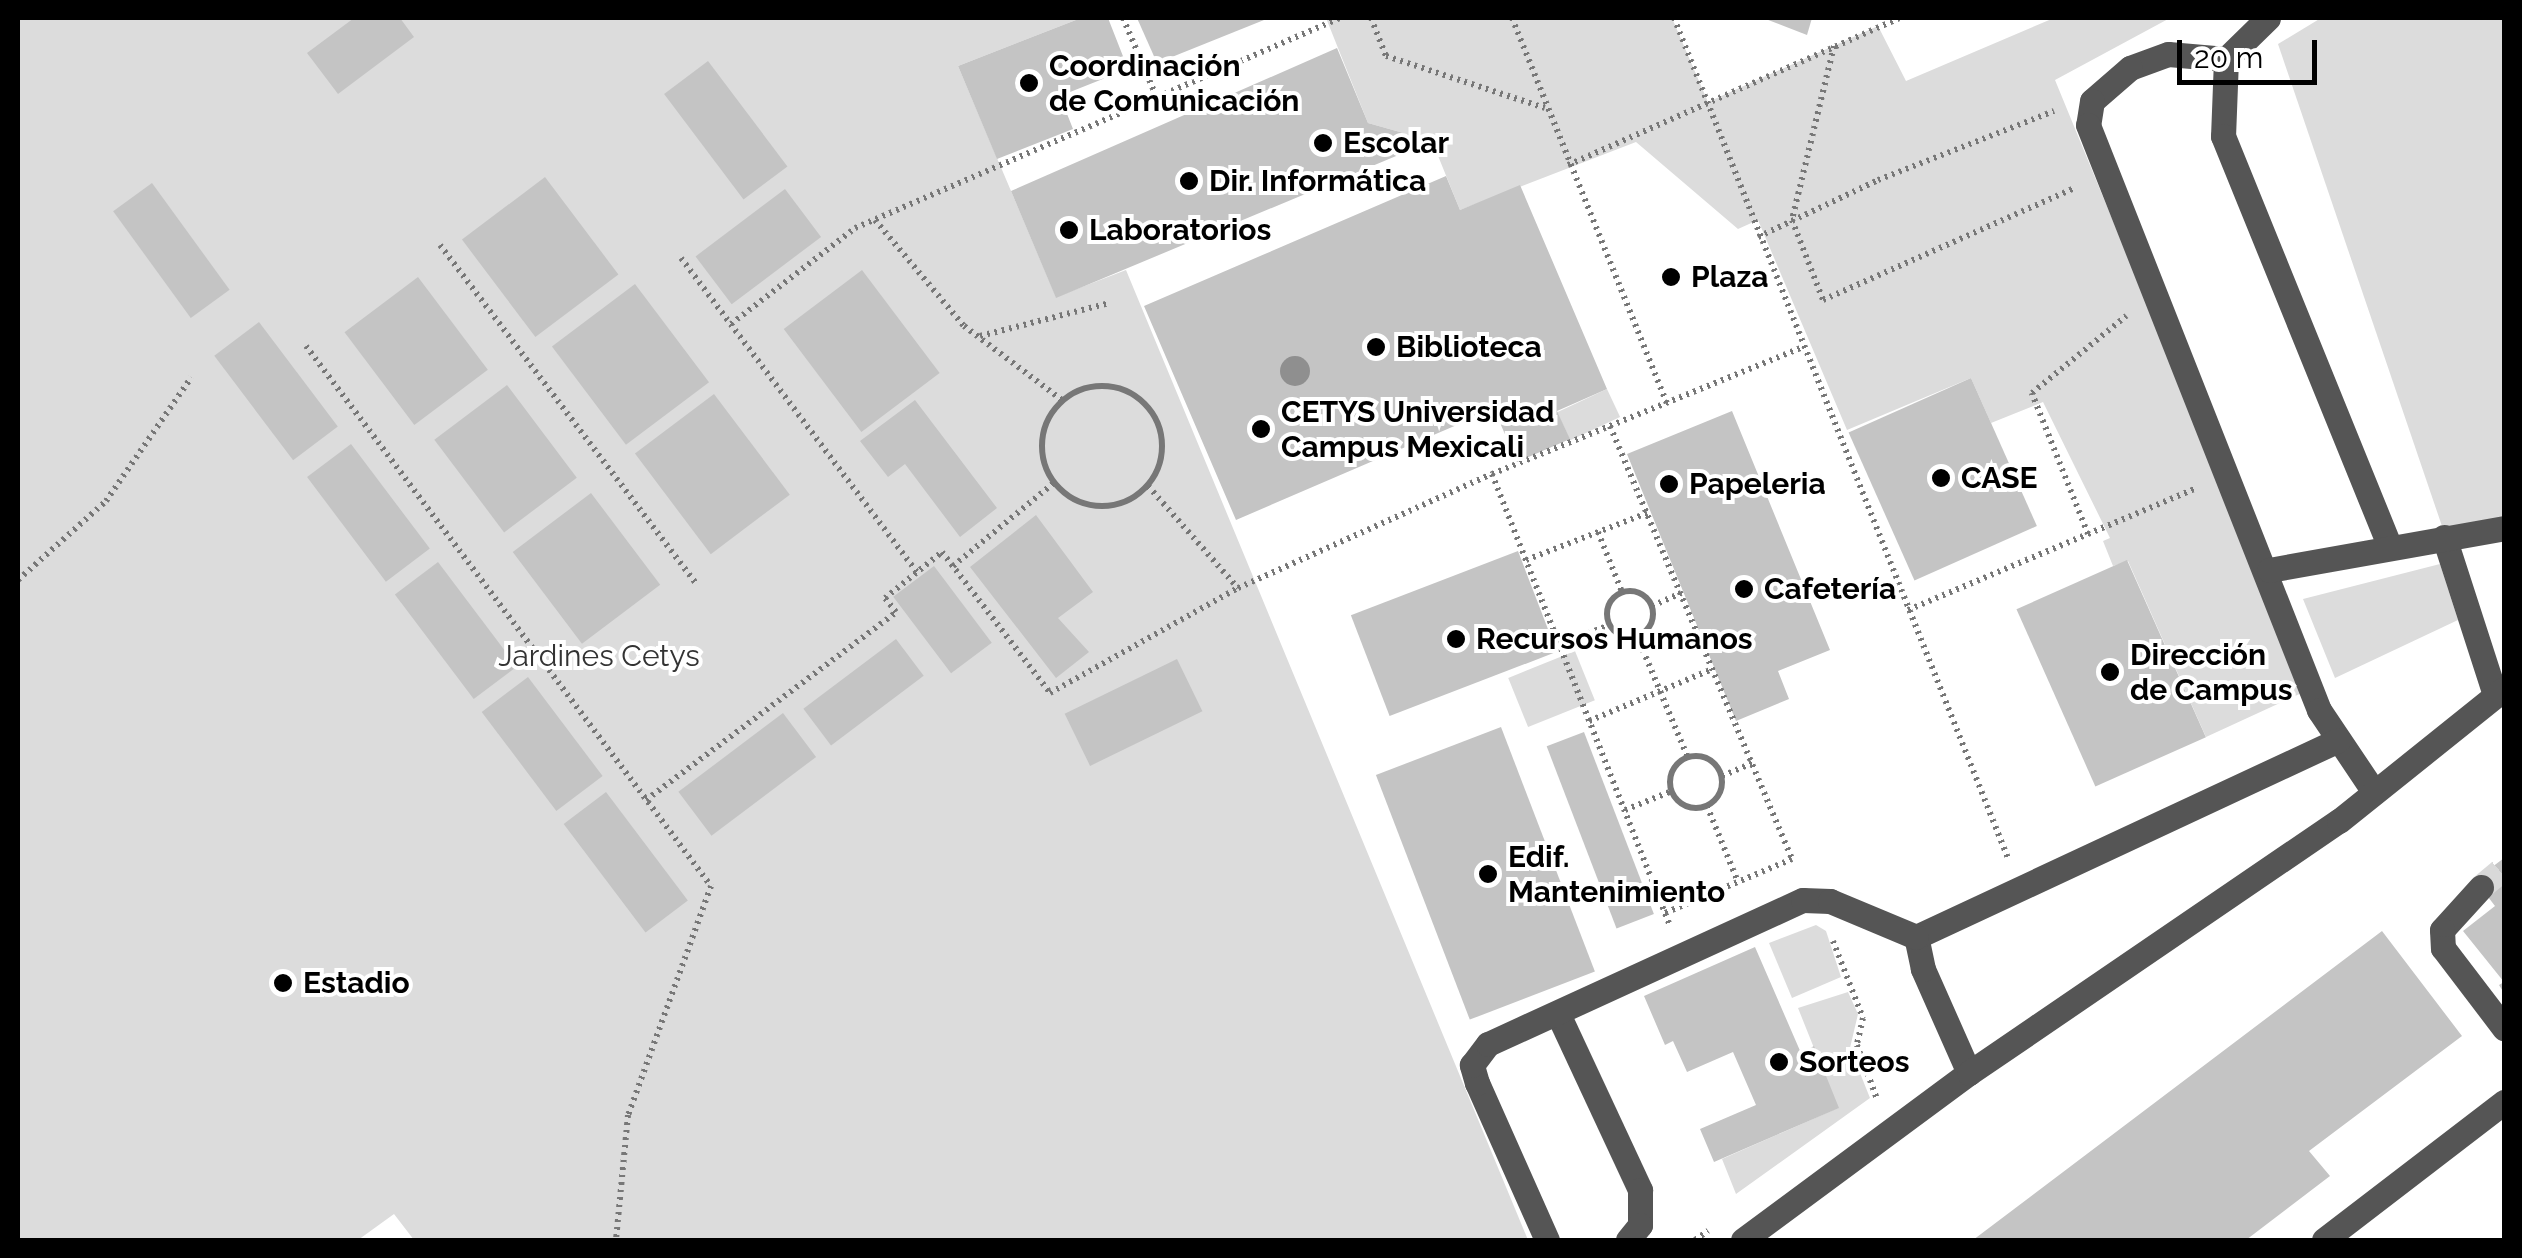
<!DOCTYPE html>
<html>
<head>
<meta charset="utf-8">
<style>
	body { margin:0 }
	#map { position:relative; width:2522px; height:1258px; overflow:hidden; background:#fff; font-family:Raleway,sans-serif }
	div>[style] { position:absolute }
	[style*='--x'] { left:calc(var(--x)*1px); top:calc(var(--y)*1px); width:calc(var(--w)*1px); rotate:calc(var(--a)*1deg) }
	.green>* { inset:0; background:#dcdcdc; transform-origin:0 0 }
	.building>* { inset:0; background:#c4c4c4; transform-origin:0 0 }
	.minor-tunnel>* { height:25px; margin-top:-12.5px; transform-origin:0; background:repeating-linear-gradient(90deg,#d9d9d9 0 25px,transparent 0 37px) }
	.path>* { height:6px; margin-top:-3px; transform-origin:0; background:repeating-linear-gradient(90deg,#777 0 2.5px,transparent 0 7.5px) }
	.path>.ring { margin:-3px; padding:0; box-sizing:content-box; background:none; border:6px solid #777; border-radius:50% }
	.minor>* { height:25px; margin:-12.5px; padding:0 12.5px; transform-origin:12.5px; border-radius:12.5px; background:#555 }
	.trees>* { width:30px; height:30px; margin:-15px; border-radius:50%; background:#8f8f8f }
	.dots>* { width:28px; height:28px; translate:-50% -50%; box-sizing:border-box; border:5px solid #fff; border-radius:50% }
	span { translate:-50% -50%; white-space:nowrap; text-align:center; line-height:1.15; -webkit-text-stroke:8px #fff; paint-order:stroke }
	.poi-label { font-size:30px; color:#000; font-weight:700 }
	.left { translate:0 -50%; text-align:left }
	.park-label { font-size:30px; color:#333 }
	.frame { position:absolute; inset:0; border:20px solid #000; pointer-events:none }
	.scale { position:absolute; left:2177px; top:40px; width:140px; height:45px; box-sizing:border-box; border:5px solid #000; border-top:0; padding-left:12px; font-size:30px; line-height:35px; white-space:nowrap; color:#000; -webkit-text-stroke:8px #fff; paint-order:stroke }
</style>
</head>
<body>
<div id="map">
	<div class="green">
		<i style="clip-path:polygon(18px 18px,1081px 18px,958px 66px,1056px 297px,1126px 270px,1528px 1240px,414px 1240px,394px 1214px,358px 1240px,18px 1240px)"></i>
		<i style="clip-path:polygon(1326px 18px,1672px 18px,1708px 102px,1878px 26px,1906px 81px,2054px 18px,2170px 18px,2055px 80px,2306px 691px,2206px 737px,2128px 561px,2113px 566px,2103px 541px,2110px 538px,2043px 402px,1991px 423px,1971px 378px,1847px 430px,1758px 220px,1738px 229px,1636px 142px,1460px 210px,1432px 141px,1368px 123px)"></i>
		<i style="clip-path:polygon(2321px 18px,2504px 18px,2504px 524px,2445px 535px,2278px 44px)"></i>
		<i style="left:1607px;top:389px;width:31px;height:55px;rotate:65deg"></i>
		<i style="clip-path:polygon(2440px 564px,2458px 620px,2335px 678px,2303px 599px)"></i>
		<i style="left:1575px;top:651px;width:53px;height:72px;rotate:68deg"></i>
		<i style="clip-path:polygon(1816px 925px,1826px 931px,1841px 977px,1792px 998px,1769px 943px)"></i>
		<i style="clip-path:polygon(1848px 992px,1858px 1014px,1850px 1048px,1870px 1098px,1736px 1194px,1722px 1159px,1838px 1108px,1798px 1008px)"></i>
	</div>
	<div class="building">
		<i style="clip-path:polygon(354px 18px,400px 18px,414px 37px,338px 94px,307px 53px)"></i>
		<i style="clip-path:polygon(1081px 18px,1108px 18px,1128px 69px,1060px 96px,1073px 129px,997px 159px,958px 66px)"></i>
		<i style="clip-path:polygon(1137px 18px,1269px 18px,1157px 63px)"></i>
		<i style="clip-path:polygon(1763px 18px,1812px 18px,1807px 35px)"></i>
		<i style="clip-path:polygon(1337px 48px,1368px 123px,1432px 141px,1056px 298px,1011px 191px)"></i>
		<i style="left:708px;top:61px;width:132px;height:55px;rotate:53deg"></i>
		<i style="clip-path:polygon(1446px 176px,1460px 210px,1520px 185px,1607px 389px,1557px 411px,1570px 439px,1517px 462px,1494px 409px,1236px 520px,1144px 306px)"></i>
		<i style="left:545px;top:177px;width:122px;height:104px;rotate:53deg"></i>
		<i style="left:152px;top:183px;width:132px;height:48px;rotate:54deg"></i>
		<i style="left:785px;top:189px;width:60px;height:112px;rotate:53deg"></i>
		<i style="left:862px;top:270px;width:129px;height:98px;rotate:53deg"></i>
		<i style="left:418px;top:277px;width:116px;height:92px;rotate:53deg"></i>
		<i style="left:635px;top:284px;width:123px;height:104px;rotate:53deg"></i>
		<i style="left:259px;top:322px;width:131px;height:56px;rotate:53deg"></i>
		<i style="left:1971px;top:378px;width:162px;height:134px;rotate:66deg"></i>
		<i style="left:507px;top:385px;width:116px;height:91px;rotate:53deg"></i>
		<i style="left:714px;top:394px;width:126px;height:99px;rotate:53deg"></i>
		<i style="clip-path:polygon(915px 400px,997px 508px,960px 537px,905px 464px,888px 477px,860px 441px)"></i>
		<i style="clip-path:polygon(1732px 411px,1830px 650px,1778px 671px,1789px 699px,1736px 721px,1627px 454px)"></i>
		<i style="left:351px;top:444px;width:131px;height:55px;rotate:53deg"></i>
		<i style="left:591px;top:493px;width:115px;height:98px;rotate:53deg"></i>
		<i style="clip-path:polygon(1036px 515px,1093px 592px,1058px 618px,1089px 652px,1056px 678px,970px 567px)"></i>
		<i style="left:1518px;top:551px;width:108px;height:179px;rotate:69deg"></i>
		<i style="left:2127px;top:560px;width:194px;height:121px;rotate:66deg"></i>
		<i style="left:438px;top:562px;width:131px;height:54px;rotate:53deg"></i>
		<i style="left:934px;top:566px;width:96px;height:51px;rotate:53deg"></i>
		<i style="left:896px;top:639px;width:46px;height:116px;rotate:53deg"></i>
		<i style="left:1177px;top:659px;width:58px;height:125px;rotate:64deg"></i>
		<i style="left:528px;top:677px;width:124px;height:58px;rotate:53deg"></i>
		<i style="left:783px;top:713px;width:55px;height:131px;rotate:53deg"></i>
		<i style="left:1501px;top:727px;width:262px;height:134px;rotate:69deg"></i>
		<i style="left:1584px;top:732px;width:195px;height:40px;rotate:69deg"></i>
		<i style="left:606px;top:792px;width:136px;height:53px;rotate:53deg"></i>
		<i style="clip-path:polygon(2504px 858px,2504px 993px,2499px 985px,2504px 982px,2463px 931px,2495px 906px,2475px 880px)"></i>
		<i style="clip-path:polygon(2382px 931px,2462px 1036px,2309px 1151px,2330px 1176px,2246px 1240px,1973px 1240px)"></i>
		<i style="clip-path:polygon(1755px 947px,1801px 1053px,1814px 1046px,1839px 1108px,1714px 1162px,1700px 1129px,1756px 1105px,1733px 1052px,1687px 1072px,1673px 1041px,1665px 1045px,1644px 996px)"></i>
	</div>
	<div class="minor-tunnel">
		<i style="--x:2481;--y:887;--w:30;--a:-40"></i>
	</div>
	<div class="path">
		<i style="--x:1123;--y:18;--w:87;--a:67"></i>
		<i style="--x:1371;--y:18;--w:41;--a:68.5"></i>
		<i style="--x:1386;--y:56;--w:167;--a:18.1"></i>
		<i style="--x:1512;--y:18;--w:415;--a:68.1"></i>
		<i style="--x:1674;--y:18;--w:904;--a:68.32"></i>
		<i style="--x:1834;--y:46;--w:179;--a:103.6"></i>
		<i style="--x:1792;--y:220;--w:86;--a:68.8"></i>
		<i style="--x:1823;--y:300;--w:276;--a:-24"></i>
		<i style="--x:1568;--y:165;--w:362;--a:-23.9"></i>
		<i style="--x:875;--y:220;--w:138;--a:50"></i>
		<i style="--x:964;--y:326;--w:123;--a:37.1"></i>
		<i style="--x:1758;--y:237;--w:133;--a:-25.4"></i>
		<i style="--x:1878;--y:180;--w:189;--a:-21.4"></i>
		<i style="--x:440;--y:245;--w:424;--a:52.9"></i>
		<i style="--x:681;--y:258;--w:393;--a:53.1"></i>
		<i style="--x:731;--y:324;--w:157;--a:-37.7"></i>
		<i style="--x:855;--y:228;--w:529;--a:-23.41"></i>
		<i style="--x:980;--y:336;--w:133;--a:-14.3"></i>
		<i style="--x:306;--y:346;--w:675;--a:53.13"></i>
		<i style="--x:711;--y:886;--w:244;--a:109.9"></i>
		<i style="--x:628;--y:1115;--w:126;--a:95.5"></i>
		<i class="ring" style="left:1042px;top:386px;width:114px;height:114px"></i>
		<i style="--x:1610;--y:426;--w:470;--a:67.2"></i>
		<i style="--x:1792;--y:859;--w:138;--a:157"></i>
		<i style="--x:1492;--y:474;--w:336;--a:-22.2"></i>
		<i style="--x:1148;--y:486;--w:136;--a:48.6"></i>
		<i style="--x:1598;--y:532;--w:65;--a:68.2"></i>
		<i style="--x:2088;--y:534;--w:152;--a:-111.7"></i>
		<i style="--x:2032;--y:393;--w:122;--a:-39.3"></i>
		<i style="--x:1526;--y:560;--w:130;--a:-21.2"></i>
		<i style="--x:953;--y:566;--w:134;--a:-39.5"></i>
		<i style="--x:18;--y:580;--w:118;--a:-41.9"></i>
		<i style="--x:106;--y:501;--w:150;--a:-55.4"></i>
		<i class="ring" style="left:1607px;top:591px;width:40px;height:40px"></i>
		<i style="--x:1652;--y:606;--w:32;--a:-24"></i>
		<i style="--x:1908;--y:610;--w:314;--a:-22.9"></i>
		<i style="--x:1637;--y:636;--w:132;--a:67.3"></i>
		<i style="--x:1560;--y:644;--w:53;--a:-20.8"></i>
		<i style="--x:1589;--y:721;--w:134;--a:-22.8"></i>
		<i class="ring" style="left:1670px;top:756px;width:46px;height:46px"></i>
		<i style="--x:1722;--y:776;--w:33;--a:-23"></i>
		<i style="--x:646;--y:800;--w:313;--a:-36.9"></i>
		<i style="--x:896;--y:612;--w:18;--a:-128"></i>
		<i style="--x:885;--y:598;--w:73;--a:-38.9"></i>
		<i style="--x:942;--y:552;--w:178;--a:52.5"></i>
		<i style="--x:1050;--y:693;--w:215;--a:-29.2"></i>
		<i style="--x:1238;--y:588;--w:278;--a:-24.2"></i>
		<i style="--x:1492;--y:474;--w:483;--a:68.5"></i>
		<i style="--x:1707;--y:806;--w:82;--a:67.8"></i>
		<i style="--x:1625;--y:810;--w:51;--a:-22"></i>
		<i style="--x:1833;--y:941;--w:83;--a:68.7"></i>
		<i style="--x:1863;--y:1018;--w:28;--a:103"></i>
		<i style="--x:1857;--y:1045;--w:58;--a:69.7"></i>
		<i style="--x:1695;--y:1240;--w:16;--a:-35"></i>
	</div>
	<div class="minor">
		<i style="--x:2268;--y:18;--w:59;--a:135.7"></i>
		<i style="--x:2226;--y:59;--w:77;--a:92.2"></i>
		<i style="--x:2223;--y:136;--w:441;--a:67.9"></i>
		<i style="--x:2226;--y:59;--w:58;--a:-175.1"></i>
		<i style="--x:2168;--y:54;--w:40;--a:159.8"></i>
		<i style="--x:2130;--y:68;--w:50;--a:139"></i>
		<i style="--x:2092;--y:101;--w:24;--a:99"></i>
		<i style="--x:2088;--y:125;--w:629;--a:68.45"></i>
		<i style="--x:2319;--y:710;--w:99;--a:56.1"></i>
		<i style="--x:2444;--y:537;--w:166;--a:72.1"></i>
		<i style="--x:2269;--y:570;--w:239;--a:-10.1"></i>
		<i style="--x:2481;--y:887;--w:58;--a:132.2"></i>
		<i style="--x:2442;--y:930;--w:18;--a:87"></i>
		<i style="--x:2443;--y:948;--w:101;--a:52.7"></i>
		<i style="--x:1559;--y:1016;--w:192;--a:65"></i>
		<i style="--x:1640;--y:1190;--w:35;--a:90"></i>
		<i style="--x:1640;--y:1225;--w:19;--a:129"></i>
		<i style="--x:1969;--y:1073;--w:114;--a:-113.9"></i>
		<i style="--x:1923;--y:969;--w:33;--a:-102"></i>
		<i style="--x:1916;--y:937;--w:466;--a:-25"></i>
		<i style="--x:1547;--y:1240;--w:172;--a:-114"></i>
		<i style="--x:1477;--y:1083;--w:19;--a:-106"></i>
		<i style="--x:1472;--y:1065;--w:26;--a:-53"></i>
		<i style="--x:1488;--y:1044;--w:346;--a:-24.6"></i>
		<i style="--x:1803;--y:900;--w:27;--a:2"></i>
		<i style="--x:1830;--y:901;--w:93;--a:22.7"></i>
		<i style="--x:1743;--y:1240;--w:281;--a:-36.5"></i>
		<i style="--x:1969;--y:1073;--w:448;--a:-34.3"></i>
		<i style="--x:2339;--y:821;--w:211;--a:-38.7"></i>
		<i style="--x:2324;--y:1240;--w:227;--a:-37.5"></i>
	</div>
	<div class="trees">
		<i style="left:1295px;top:371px"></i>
	</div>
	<div class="dots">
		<i style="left:1029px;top:83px;background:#000"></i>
		<i style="left:1323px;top:143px;background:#000"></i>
		<i style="left:1189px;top:181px;background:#000"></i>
		<i style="left:1069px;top:230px;background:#000"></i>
		<i style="left:1671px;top:277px;background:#000"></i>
		<i style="left:1376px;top:347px;background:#000"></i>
		<i style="left:1261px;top:429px;background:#000"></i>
		<i style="left:1941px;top:478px;background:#000"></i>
		<i style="left:1669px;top:484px;background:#000"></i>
		<i style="left:1744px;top:589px;background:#000"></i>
		<i style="left:1456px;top:639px;background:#000"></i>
		<i style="left:2110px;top:672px;background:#000"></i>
		<i style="left:1488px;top:874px;background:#000"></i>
		<i style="left:283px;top:983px;background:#000"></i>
		<i style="left:1779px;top:1062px;background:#000"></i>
	</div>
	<div class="poi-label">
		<span class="left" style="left:1049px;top:83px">Coordinación<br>de Comunicación</span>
		<span class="left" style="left:1343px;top:143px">Escolar</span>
		<span class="left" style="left:1209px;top:181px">Dir. Informática</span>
		<span class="left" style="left:1089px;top:230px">Laboratorios</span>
		<span class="left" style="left:1691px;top:277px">Plaza</span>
		<span class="left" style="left:1396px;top:347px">Biblioteca</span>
		<span class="left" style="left:1281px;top:429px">CETYS Universidad<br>Campus Mexicali</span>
		<span class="left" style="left:1961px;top:478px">CASE</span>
		<span class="left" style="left:1689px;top:484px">Papeleria</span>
		<span class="left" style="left:1764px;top:589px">Cafetería</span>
		<span class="left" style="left:1476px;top:639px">Recursos Humanos</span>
		<span class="left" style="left:2130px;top:672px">Dirección<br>de Campus</span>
		<span class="left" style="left:1508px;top:874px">Edif.<br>Mantenimiento</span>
		<span class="left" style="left:303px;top:983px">Estadio</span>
		<span class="left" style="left:1799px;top:1062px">Sorteos</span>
	</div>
	<div class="park-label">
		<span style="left:599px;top:656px">Jardines Cetys</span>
	</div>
	<div class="frame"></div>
	<div class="scale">20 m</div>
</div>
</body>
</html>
